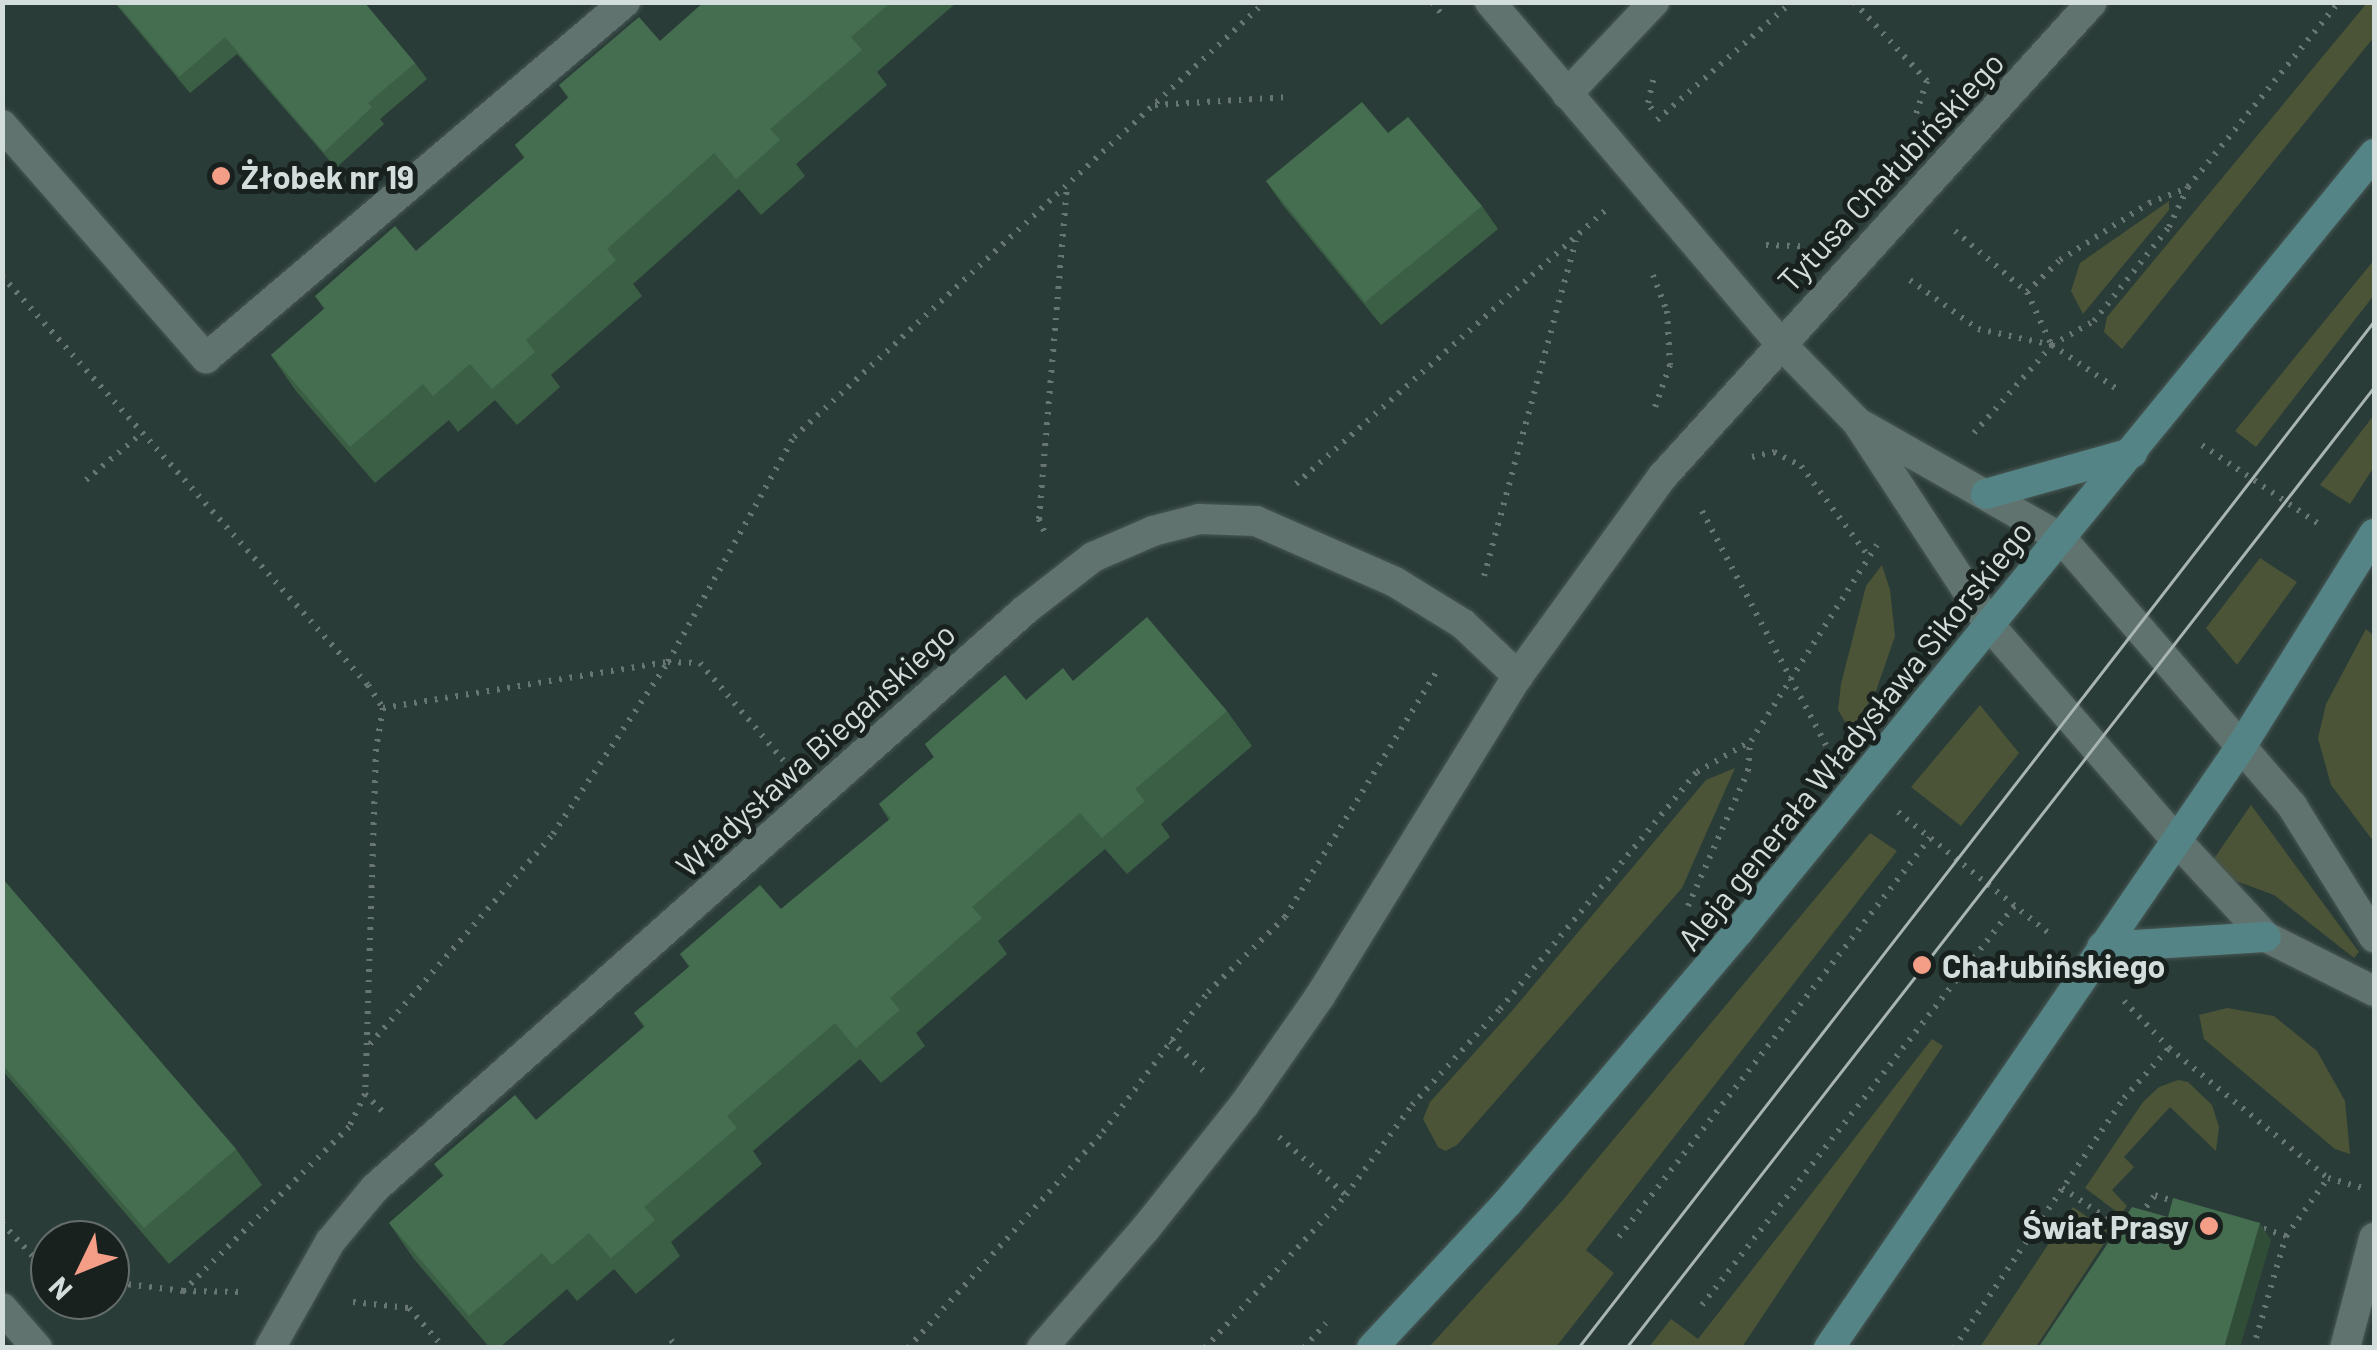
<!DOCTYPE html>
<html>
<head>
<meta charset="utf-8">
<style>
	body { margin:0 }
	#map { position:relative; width:2377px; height:1350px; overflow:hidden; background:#2a3c38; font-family:Barlow,sans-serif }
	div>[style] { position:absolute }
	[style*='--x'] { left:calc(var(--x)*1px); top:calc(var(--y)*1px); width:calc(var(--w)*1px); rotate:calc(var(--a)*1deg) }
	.green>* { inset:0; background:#4b5437 }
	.path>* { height:6px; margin-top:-3px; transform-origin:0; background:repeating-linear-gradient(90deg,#677673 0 2.5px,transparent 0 10.5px) }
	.roads { filter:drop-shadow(0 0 2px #485754) drop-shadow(0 0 2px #485754) }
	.street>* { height:30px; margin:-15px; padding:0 15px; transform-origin:15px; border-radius:15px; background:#60736f }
	.secondary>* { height:30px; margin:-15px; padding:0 15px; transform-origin:15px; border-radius:15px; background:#558486 }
	.tram>* { height:2.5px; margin:-1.25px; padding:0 1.25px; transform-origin:1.25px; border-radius:1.25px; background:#a9b5b3 }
	.wall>* { inset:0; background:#3b5f45 }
	.shaded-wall>* { inset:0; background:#304d38 }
	.building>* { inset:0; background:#456e50 }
	.dots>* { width:28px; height:28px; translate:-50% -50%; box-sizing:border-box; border:5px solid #19211f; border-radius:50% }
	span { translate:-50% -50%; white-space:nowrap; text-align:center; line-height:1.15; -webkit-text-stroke:10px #19211f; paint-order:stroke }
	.street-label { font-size:32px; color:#d3dddb }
	.poi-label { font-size:32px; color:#d3dddb; font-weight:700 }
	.left { translate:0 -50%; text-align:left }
	.right { translate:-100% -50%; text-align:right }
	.frame { position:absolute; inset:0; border:5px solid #d3dddb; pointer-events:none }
	.north { position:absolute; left:30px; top:1220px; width:100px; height:100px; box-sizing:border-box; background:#19211f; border:2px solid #636c6a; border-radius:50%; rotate:227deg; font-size:28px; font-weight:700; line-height:40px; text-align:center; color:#d3dddb }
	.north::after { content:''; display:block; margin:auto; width:35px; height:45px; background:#f49e87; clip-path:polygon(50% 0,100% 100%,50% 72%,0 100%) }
</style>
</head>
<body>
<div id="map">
	<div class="green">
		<i style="clip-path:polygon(2367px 3px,2374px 3px,2374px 37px,2122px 349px,2104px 332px,2107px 317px)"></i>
		<i style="clip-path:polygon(2169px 201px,2169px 210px,2083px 314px,2071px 291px,2080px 263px)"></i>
		<i style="clip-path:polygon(2374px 260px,2374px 295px,2256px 447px,2235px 431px)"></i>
		<i style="clip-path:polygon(2374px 415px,2374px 467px,2350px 504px,2320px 485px)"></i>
		<i style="clip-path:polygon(2260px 558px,2297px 582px,2237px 665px,2206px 628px)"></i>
		<i style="clip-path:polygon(1882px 565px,1890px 590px,1895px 636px,1875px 694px,1850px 730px,1838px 710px,1841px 684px,1866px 586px)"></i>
		<i style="clip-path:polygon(2366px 629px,2374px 636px,2374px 842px,2331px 785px,2318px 738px,2326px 704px)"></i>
		<i style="clip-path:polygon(1980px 705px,2019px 753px,1961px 826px,1911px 787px)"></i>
		<i style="clip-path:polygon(1735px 768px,1682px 888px,1457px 1145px,1445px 1151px,1438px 1147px,1423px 1119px,1430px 1102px,1511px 1012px,1706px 780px)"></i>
		<i style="clip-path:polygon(2251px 805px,2359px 952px,2354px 958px,2274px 895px,2217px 874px,2213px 860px)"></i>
		<i style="clip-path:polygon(1870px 833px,1897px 851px,1586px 1250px,1614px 1273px,1556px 1347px,1429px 1347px,1562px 1201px)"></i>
		<i style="clip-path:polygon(2227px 1008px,2274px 1016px,2317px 1051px,2345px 1101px,2350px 1154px,2335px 1149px,2204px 1039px,2199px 1015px)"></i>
		<i style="clip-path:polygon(1932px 1039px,1943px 1046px,1742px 1347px,1649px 1347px,1671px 1319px,1698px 1339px)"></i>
		<i style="clip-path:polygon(2178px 1080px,2188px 1082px,2212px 1105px,2219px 1127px,2216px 1151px,2170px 1107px,2124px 1157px,2134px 1167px,2112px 1190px,2127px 1206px,2121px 1215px,2085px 1188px,2143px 1102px,2159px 1087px)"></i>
		<i style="clip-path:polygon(2073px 1207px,2111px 1233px,2036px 1347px,1980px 1347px)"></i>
	</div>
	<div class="path">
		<i style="--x:1432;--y:2;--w:14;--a:51"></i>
		<i style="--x:1854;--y:2;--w:108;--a:47.3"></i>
		<i style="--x:1927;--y:81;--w:41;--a:108.4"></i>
		<i style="--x:1155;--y:105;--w:134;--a:-3.4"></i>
		<i style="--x:1652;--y:109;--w:7;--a:-124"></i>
		<i style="--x:1648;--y:103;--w:26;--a:-77"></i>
		<i style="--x:1657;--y:120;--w:179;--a:-41.2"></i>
		<i style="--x:1955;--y:231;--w:94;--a:40.3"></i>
		<i style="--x:2027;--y:292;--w:57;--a:65.2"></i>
		<i style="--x:1766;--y:245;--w:37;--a:2"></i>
		<i style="--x:1653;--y:275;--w:39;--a:69"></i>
		<i style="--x:1667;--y:311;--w:54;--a:86.8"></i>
		<i style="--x:1670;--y:365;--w:45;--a:109.7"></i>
		<i style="--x:2;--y:276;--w:549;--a:48.18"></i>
		<i style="--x:368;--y:685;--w:27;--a:57"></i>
		<i style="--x:383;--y:708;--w:42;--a:99.7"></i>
		<i style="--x:376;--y:749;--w:345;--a:91.8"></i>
		<i style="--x:365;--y:1094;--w:37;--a:116"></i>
		<i style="--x:349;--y:1127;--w:233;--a:135.3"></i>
		<i style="--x:183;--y:1291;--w:74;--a:-173"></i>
		<i style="--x:1910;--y:280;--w:84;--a:35.8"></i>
		<i style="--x:1978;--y:329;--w:76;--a:12.2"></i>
		<i style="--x:2052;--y:345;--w:78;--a:34.1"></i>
		<i style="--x:2027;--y:292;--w:46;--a:-44.1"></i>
		<i style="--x:2060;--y:260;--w:106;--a:-32.6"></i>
		<i style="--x:2149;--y:203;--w:41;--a:-21.5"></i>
		<i style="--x:1974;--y:433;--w:118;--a:-48.4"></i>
		<i style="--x:2052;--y:345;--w:48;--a:-29.7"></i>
		<i style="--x:2094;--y:321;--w:120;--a:-51.4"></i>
		<i style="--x:2169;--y:227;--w:44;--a:-64.6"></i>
		<i style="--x:2188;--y:187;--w:239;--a:-50.8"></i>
		<i style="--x:2202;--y:445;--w:143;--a:34.1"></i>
		<i style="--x:1752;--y:457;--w:23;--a:-13"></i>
		<i style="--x:1774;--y:452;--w:30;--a:27"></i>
		<i style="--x:1801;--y:466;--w:112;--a:53.3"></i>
		<i style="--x:86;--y:480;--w:73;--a:-40"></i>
		<i style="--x:1296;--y:484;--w:412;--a:-41.5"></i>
		<i style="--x:1702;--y:511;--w:267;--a:62.1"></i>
		<i style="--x:1044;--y:531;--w:13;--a:-113"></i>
		<i style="--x:1039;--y:519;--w:334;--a:-85.2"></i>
		<i style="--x:1484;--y:576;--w:348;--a:-74.7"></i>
		<i style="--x:383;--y:708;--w:289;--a:-9.2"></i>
		<i style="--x:668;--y:662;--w:32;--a:2"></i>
		<i style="--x:700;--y:663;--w:128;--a:49.4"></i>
		<i style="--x:1898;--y:812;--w:198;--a:38.8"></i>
		<i style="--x:1688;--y:906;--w:148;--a:-66"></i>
		<i style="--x:1748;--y:771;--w:29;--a:-86"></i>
		<i style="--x:2124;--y:1001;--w:65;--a:46.2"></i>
		<i style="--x:2169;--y:1048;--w:205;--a:39.3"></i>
		<i style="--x:2328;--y:1178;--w:37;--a:16"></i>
		<i style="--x:1170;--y:1041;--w:48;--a:41.6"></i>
		<i style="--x:370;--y:1044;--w:279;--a:-48.9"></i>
		<i style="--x:553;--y:834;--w:207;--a:-56.2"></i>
		<i style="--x:668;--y:662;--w:258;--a:-60.8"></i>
		<i style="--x:794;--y:437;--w:641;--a:-42.72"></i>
		<i style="--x:365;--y:1094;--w:25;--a:45"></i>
		<i style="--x:1279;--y:1137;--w:89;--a:40.9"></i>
		<i style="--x:2062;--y:1188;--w:77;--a:33.9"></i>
		<i style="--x:2140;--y:1215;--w:25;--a:-53"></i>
		<i style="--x:2155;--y:1195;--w:22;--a:18"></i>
		<i style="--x:2;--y:1223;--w:71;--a:47.3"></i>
		<i style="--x:2286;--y:1236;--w:72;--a:-54.1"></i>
		<i style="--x:1619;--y:1237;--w:506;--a:-52.07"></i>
		<i style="--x:183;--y:1291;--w:63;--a:0.9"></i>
		<i style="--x:353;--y:1302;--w:56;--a:6.1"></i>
		<i style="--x:409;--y:1308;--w:53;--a:48.8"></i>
		<i style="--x:1702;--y:1305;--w:508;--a:-51.96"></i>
		<i style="--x:671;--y:1340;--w:10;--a:53"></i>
		<i style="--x:908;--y:1348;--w:291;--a:-47.9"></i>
		<i style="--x:1103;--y:1132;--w:175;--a:-53.1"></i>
		<i style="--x:1208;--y:992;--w:107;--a:-44.2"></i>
		<i style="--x:1285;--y:917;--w:293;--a:-58.3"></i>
		<i style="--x:1205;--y:1348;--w:208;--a:-47.3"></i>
		<i style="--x:1346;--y:1195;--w:112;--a:-53.7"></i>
		<i style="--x:1412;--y:1105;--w:130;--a:-47.5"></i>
		<i style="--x:1500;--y:1009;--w:308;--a:-50.3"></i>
		<i style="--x:1697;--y:772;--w:62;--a:-29.9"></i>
		<i style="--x:1751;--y:741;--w:233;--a:-57.3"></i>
		<i style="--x:1304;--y:1348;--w:33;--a:-49"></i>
		<i style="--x:1954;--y:1348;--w:302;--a:-55.8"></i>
		<i style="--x:2124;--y:1098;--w:67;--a:-48"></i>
		<i style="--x:2253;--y:1348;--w:117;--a:-73.6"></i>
		<i style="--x:2286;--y:1236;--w:33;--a:-162"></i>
	</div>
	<div class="roads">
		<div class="street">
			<i style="--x:1490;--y:2;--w:448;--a:49.6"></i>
			<i style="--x:1780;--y:343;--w:110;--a:45.7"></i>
			<i style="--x:1857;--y:422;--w:245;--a:56.8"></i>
			<i style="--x:1991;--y:627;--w:282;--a:49"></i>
			<i style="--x:2176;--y:840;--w:132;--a:47.1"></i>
			<i style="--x:2266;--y:937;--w:121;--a:26.6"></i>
			<i style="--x:1567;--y:94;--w:127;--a:-46.6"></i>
			<i style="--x:2;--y:125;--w:310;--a:48.8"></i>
			<i style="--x:206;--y:358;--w:550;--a:-40.35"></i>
			<i style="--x:1862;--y:425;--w:229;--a:29.6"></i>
			<i style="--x:2061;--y:538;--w:354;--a:49.2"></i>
			<i style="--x:2292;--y:806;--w:155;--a:58"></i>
			<i style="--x:2;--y:1308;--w:53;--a:48.8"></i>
			<i style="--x:270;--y:1348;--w:122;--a:-60.5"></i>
			<i style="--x:330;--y:1242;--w:70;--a:-50.2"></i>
			<i style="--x:375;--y:1188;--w:870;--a:-41.64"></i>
			<i style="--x:1025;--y:610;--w:86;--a:-37.9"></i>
			<i style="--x:1093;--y:557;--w:65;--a:-23.4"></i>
			<i style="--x:1153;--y:531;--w:48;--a:-14.6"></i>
			<i style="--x:1199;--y:519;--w:57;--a:2"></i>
			<i style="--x:1256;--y:521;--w:152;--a:23.7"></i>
			<i style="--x:1395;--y:582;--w:80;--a:31.7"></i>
			<i style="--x:1463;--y:624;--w:76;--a:43.4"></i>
			<i style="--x:1042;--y:1348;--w:159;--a:-49.1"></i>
			<i style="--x:1146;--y:1228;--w:157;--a:-51.5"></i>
			<i style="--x:1244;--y:1105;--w:133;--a:-55.1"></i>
			<i style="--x:1320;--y:996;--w:376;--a:-58.3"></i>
			<i style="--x:1518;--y:676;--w:247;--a:-54.1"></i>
			<i style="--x:1663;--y:476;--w:639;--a:-47.85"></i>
			<i style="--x:2345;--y:1348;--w:114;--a:-75.2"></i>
		</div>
		<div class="secondary">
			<i style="--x:1986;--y:494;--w:152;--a:-15.7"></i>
			<i style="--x:2102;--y:947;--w:164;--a:-3.5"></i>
			<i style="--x:1372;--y:1348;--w:200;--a:-47"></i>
			<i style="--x:1508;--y:1202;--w:355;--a:-49.6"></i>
			<i style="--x:1738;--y:932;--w:1005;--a:-50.73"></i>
			<i style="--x:1829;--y:1348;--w:731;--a:-55.59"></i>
			<i style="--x:2242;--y:745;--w:249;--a:-58"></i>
		</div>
	</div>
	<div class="tram">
		<i style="--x:1578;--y:1348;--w:1299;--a:-52.22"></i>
		<i style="--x:1626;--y:1348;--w:1218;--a:-52.1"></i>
	</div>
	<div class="wall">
		<i style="clip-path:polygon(114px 2px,364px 2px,415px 63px,427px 79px,380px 119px,384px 124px,336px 168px,237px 54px,190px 93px)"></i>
		<i style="clip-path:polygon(704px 2px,957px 2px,877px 72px,887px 85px,796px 164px,805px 176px,761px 215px,739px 189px,633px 284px,642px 296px,551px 375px,560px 387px,517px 425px,495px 400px,458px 432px,449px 420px,375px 483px,296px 391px,271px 355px,324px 309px,315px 296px,416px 251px,524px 158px,515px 145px,568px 98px,559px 85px,660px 41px)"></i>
		<i style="clip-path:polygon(1388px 133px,1482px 206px,1498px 229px,1381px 325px,1282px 204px,1266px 181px)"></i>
		<i style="clip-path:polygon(1073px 681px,1227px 711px,1252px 746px,1161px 824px,1170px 837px,1127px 874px,1105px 849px,998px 941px,1007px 954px,916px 1033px,925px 1046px,881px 1083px,860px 1059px,753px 1151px,762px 1164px,671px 1242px,680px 1256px,636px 1294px,614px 1269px,577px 1301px,567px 1289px,499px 1348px,490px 1348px,414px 1259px,389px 1223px,443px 1176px,434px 1164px,536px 1120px,644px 1027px,634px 1013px,689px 967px,680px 954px,781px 909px,889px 820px,879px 804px,934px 757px,925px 744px)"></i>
		<i style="clip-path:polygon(2px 878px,236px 1149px,262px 1185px,169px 1264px,2px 1070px)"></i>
	</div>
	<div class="shaded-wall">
		<i style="clip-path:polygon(2260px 1223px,2271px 1240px,2240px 1348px,2224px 1348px)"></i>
	</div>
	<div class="building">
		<i style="clip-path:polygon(116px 2px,364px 2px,415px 63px,368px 103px,372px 107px,324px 152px,225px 37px,179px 77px)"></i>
		<i style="clip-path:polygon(704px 2px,891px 2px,851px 37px,862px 50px,770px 129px,780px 140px,736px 179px,714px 153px,607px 249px,616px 260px,526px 340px,535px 352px,492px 389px,470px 364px,433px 396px,423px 384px,350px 447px,271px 355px,325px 308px,315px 296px,395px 226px,416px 251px,525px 157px,515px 145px,569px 97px,559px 85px,639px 17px,660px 41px)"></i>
		<i style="clip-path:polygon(1362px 102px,1388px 133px,1408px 117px,1482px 206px,1365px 302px,1266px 181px)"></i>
		<i style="clip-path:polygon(1147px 617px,1227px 711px,1135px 789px,1145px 801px,1102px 838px,1080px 813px,972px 907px,982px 918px,890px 998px,900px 1010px,856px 1048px,835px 1023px,727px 1116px,737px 1128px,644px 1207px,655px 1220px,611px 1258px,589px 1233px,552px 1265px,542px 1253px,469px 1316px,389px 1223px,444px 1175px,434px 1164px,515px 1095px,536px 1120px,645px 1026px,634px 1013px,690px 966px,680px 954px,760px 885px,781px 909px,891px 818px,879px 804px,934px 757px,925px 744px,1005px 675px,1026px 700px,1063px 668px,1073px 681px)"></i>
		<i style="clip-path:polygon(2px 878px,236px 1149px,144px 1228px,2px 1064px)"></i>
		<i style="clip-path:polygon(2173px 1198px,2260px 1223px,2224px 1348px,2038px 1348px,2132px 1207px,2168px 1217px)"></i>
	</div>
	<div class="dots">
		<i style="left:221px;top:176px;background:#f49e87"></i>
		<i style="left:1922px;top:965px;background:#f49e87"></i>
		<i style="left:2209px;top:1226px;background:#f49e87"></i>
	</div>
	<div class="street-label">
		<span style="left:1890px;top:171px;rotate:-47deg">Tytusa Chałubińskiego</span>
		<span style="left:1854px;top:735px;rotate:-51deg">Aleja generała Władysława Sikorskiego</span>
		<span style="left:815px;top:749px;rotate:-42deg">Władysława Biegańskiego</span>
	</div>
	<div class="poi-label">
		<span class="left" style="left:241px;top:176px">Żłobek nr 19</span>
		<span class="left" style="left:1942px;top:965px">Chałubińskiego</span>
		<span class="right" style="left:2189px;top:1226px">Świat Prasy</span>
	</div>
	<div class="frame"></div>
	<div class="north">N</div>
</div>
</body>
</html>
